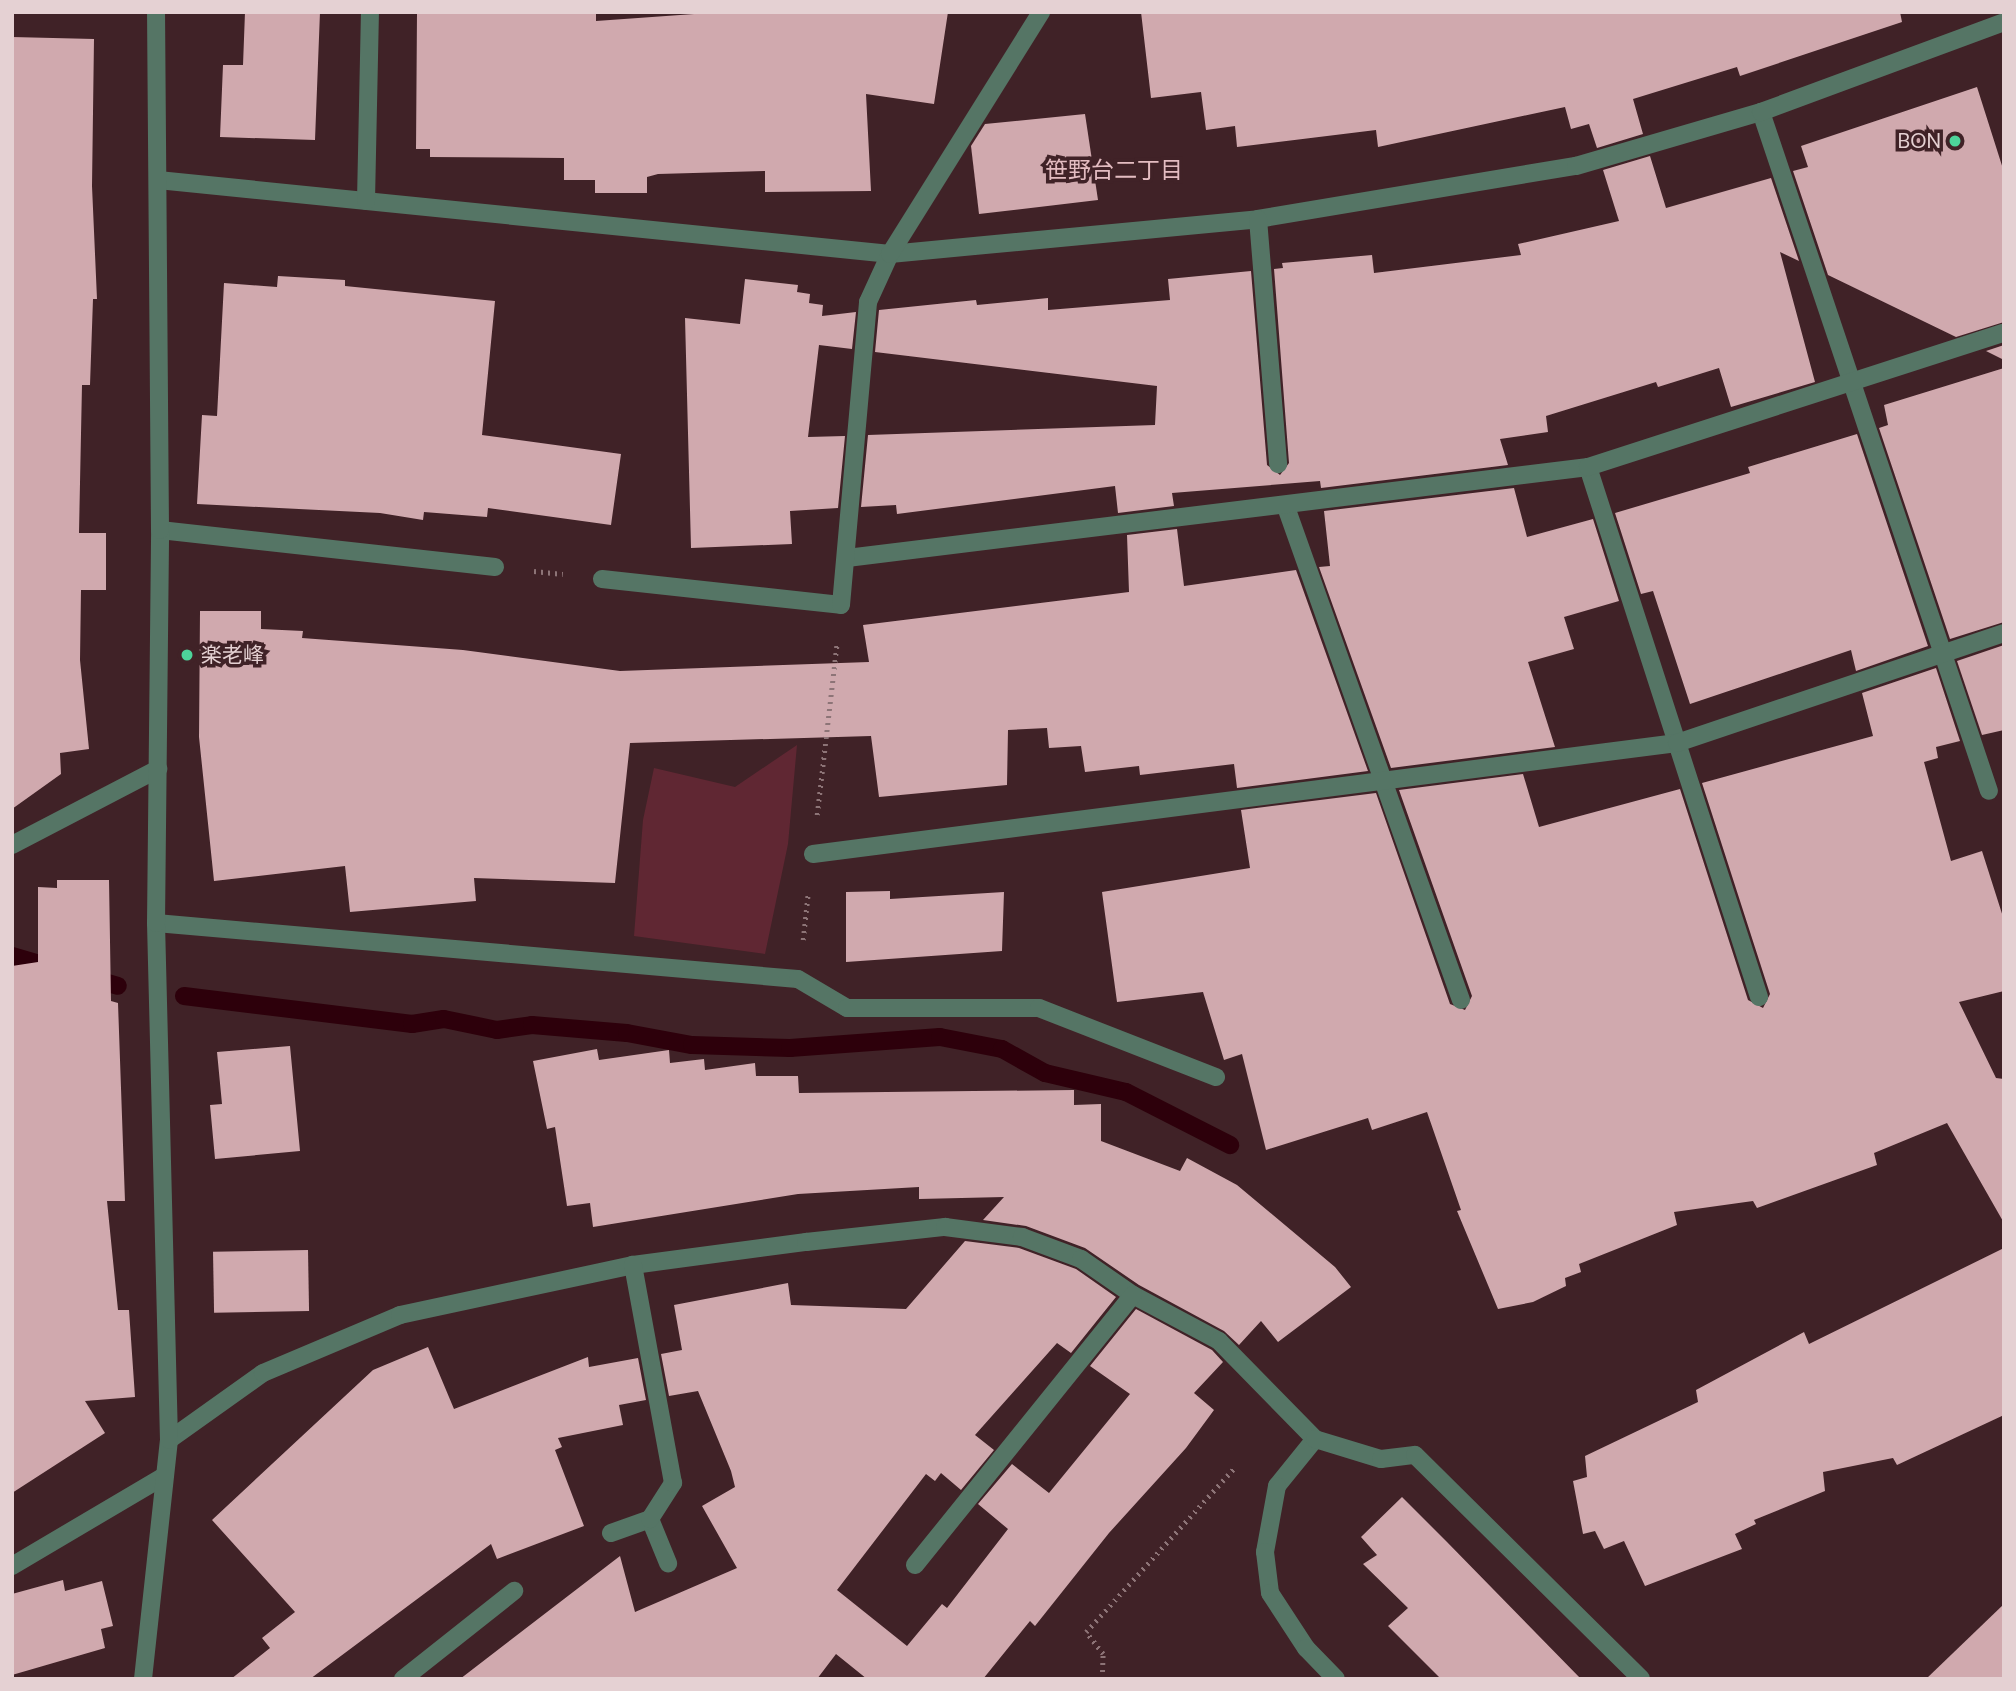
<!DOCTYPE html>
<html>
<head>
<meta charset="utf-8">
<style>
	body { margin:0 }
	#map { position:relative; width:2016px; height:1691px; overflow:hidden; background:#402227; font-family:"DM Sans","Noto Sans JP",sans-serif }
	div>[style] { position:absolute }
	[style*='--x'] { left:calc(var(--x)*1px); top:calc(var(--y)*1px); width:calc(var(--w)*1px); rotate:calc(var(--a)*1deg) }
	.green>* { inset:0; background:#602733 }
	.stream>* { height:18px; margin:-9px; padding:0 9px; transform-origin:9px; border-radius:9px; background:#2d000b }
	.building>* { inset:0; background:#d0a9ae; transform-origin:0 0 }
	.path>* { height:4.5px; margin-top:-2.25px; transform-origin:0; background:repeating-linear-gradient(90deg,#8d7477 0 2px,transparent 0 7px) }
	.minor>* { height:18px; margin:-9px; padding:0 9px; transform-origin:9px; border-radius:9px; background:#557565 }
	.dots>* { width:19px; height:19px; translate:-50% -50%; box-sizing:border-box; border:4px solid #402227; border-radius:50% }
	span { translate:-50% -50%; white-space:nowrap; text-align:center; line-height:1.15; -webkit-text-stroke:7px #402227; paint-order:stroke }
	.poi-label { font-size:21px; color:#e5d1d3 }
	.right { translate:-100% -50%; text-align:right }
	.left { translate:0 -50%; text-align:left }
	.neighbourhood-label { font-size:23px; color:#e3bcc1 }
	.frame { position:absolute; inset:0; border:14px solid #e5d1d3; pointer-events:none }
</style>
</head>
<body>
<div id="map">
	<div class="green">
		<i style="clip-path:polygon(797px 745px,788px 844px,765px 954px,634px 936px,643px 820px,654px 768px,735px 787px)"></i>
	</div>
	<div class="stream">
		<i style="--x:12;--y:956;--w:47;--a:16.1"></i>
		<i style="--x:87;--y:977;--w:32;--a:16"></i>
		<i style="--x:184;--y:996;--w:230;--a:7"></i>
		<i style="--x:412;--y:1024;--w:32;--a:-9"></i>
		<i style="--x:444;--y:1019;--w:54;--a:11.7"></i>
		<i style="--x:497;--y:1030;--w:35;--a:-8"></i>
		<i style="--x:532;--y:1025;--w:95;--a:4.8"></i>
		<i style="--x:627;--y:1033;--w:66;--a:10.5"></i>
		<i style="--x:692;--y:1045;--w:98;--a:1.8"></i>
		<i style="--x:790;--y:1048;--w:150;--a:-4.2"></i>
		<i style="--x:940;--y:1037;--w:63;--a:11"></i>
		<i style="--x:1002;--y:1049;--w:49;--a:29.2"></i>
		<i style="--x:1045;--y:1073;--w:83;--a:13.2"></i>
		<i style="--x:1126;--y:1092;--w:117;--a:27"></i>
	</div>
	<div class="building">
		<i style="clip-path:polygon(245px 12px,320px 12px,315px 140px,220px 137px,223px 65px,243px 65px)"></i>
		<i style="clip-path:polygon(417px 12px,596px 12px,596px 21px,722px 12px,948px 12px,934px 104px,866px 94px,871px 191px,765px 192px,765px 171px,658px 174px,647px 177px,647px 193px,595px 193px,595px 180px,564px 180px,564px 158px,430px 157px,430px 149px,416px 149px)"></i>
		<i style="clip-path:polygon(1141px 12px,1900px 12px,1902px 22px,1740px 76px,1737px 67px,1633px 99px,1643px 134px,1597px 148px,1589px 124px,1571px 129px,1565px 107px,1378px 147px,1376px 130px,1237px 147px,1235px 126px,1206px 130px,1201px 92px,1151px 98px)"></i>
		<i style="clip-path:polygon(12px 37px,94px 39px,92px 186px,97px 299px,93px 299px,90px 385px,82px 385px,79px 533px,106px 533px,106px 590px,81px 590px,80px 660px,89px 749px,60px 753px,61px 774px,12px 809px)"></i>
		<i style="clip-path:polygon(1977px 87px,2004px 172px,2004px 322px,1956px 337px,1828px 275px,1793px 171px,1808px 167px,1801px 146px)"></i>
		<i style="clip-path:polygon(1085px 114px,1098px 200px,979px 214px,971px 146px,985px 124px)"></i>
		<i style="clip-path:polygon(1650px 156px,1666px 208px,1771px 178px,1799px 261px,1780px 252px,1815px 382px,1731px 407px,1719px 368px,1658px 387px,1656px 382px,1546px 416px,1548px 432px,1500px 439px,1508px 465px,1321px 488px,1320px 481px,1172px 493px,1174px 506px,1118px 513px,1115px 486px,897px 514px,896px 505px,861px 507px,868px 435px,1155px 425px,1157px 386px,875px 352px,879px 310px,976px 300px,977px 305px,1048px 298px,1048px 310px,1170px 300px,1168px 279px,1251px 271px,1267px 465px,1280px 475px,1289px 463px,1274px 269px,1283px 268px,1282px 263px,1372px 255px,1374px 273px,1521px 255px,1518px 244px,1619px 221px,1603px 170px)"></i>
		<i style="clip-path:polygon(278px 276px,345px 280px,345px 286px,495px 301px,482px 435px,621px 454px,611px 525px,488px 508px,487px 517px,424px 512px,423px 520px,380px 513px,197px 504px,202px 415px,217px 416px,224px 283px,277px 287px)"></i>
		<i style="clip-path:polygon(745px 279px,798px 285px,797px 292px,810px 294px,809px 303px,823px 305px,822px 316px,856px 312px,852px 349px,819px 345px,808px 437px,845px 436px,838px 508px,790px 511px,792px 544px,691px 548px,685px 318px,740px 324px)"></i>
		<i style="clip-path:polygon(2004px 345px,2004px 360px,1986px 351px)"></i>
		<i style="clip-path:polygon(2004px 368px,2004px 622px,1950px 639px,1879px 428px,1888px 425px,1884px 405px)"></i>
		<i style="clip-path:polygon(1857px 434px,1928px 646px,1856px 671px,1851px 650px,1690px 704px,1653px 591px,1641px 594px,1615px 513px,1750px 473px,1748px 467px)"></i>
		<i style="clip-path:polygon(1514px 488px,1527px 537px,1593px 519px,1619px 601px,1564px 617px,1574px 649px,1528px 662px,1555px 747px,1391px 768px,1319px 567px,1330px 566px,1324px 511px)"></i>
		<i style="clip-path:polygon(1177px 529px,1184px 586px,1296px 570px,1368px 771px,1237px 788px,1234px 764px,1140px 775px,1139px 766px,1085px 772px,1081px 746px,1049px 748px,1047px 728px,1008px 730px,1007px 785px,879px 797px,871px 736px,630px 743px,615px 883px,474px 878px,476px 901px,350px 912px,345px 866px,214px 881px,199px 737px,200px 611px,261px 611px,261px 629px,303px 631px,302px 638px,463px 650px,620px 671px,869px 662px,863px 625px,1129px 592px,1127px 535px)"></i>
		<i style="clip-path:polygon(2004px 645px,2004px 730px,1982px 735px,1957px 661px)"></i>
		<i style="clip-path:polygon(1936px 668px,1960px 741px,1936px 747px,1938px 758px,1924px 762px,1951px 861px,1982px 851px,2004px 920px,2004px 991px,1959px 1002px,1996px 1078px,2004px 1079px,2004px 1223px,1947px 1123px,1874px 1153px,1877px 1165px,1757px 1208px,1753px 1201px,1674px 1212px,1677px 1225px,1579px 1264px,1581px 1272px,1565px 1278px,1566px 1286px,1533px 1302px,1498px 1309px,1457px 1211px,1461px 1210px,1427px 1112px,1372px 1130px,1368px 1118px,1266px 1150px,1242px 1054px,1224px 1060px,1203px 992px,1117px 1002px,1102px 892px,1250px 868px,1241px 810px,1376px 793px,1450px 1004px,1465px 1010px,1472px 996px,1399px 790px,1523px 774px,1539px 827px,1680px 789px,1748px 1000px,1763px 1008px,1770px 994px,1702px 783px,1873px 736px,1862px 693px)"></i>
		<i style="clip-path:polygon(57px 880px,109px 880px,111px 1001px,118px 1003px,125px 1201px,107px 1201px,118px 1310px,129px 1310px,135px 1397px,85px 1401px,105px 1433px,12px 1493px,12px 966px,38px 962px,38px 887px,57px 888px)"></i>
		<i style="clip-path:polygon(890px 891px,890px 899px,1004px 892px,1002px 951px,846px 962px,846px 892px)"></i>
		<i style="clip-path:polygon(290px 1046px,300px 1151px,215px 1159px,210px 1105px,222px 1104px,217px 1052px)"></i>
		<i style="clip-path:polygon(597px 1049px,599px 1060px,669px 1050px,670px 1063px,704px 1059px,705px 1070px,755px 1063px,756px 1076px,798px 1076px,799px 1093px,1074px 1090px,1074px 1105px,1101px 1104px,1101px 1141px,1180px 1171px,1187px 1158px,1237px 1185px,1335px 1267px,1351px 1287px,1278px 1342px,1261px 1321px,1239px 1345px,1224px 1331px,1139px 1285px,1085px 1248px,1026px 1226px,983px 1220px,1004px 1197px,919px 1199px,919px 1187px,798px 1194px,593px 1227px,590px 1203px,567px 1206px,555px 1127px,547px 1129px,533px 1061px)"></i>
		<i style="clip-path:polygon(965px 1241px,1019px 1248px,1076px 1269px,1116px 1297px,1071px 1353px,1057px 1343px,975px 1435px,994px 1450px,961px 1490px,941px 1473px,935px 1481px,926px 1474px,837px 1590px,907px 1646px,942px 1604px,947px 1608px,1008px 1529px,978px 1504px,1012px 1464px,1049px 1493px,1130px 1394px,1090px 1366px,1136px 1309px,1212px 1350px,1223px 1362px,1194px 1393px,1214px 1410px,1186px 1448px,1109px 1533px,1035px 1626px,1030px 1621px,983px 1679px,867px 1679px,836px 1654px,817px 1679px,460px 1679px,620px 1556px,635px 1612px,737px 1568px,702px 1506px,735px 1487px,731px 1471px,698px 1391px,669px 1396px,661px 1354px,682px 1350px,674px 1305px,788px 1283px,791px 1305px,906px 1309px)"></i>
		<i style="clip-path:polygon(2004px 1248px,2004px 1415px,1897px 1465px,1893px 1458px,1823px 1472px,1825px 1491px,1754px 1520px,1756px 1524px,1735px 1534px,1742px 1549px,1645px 1586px,1624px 1541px,1604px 1549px,1595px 1531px,1583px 1534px,1573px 1481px,1587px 1477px,1585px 1456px,1698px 1402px,1696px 1390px,1804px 1332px,1809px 1344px)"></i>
		<i style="left:308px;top:1250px;width:61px;height:95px;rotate:89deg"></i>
		<i style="clip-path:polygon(428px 1347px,454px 1409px,588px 1357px,589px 1367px,638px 1358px,646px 1400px,619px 1405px,623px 1425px,558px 1438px,562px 1447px,555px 1450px,584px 1526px,497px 1559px,491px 1544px,310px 1679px,231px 1679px,270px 1648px,262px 1638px,295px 1612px,212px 1520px,373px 1370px)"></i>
		<i style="clip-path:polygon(1402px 1497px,1447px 1542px,1581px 1679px,1441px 1679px,1388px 1626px,1408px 1608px,1363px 1564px,1377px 1555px,1361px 1537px)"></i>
		<i style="clip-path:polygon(63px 1580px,65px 1591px,102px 1581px,113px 1626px,101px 1629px,105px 1648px,12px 1675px,12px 1594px)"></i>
		<i style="clip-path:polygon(2004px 1604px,2004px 1679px,1926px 1679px)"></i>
	</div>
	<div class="path">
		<i style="--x:534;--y:571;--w:29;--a:6"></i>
		<i style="--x:817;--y:815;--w:173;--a:-83.4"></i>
		<i style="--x:803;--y:940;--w:47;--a:-83.9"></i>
		<i style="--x:1102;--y:1679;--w:25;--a:-88"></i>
		<i style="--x:1103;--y:1654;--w:28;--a:-128"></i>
		<i style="--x:1086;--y:1632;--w:222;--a:-47.9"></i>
	</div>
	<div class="minor">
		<i style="--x:1761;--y:112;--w:716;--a:71.44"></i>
		<i style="--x:158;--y:180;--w:736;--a:5.77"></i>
		<i style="--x:890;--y:254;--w:370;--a:-5.4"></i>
		<i style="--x:1258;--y:219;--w:322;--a:-9.5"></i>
		<i style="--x:1576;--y:166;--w:193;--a:-16.3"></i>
		<i style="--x:1761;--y:112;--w:259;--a:-20.3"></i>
		<i style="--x:366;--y:201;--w:189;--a:-88.8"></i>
		<i style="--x:1258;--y:219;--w:246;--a:85.3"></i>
		<i style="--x:1588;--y:467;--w:557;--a:72.12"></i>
		<i style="--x:1286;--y:507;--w:523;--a:70.46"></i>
		<i style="--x:160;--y:530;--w:337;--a:6.3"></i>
		<i style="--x:847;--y:558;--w:747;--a:-7"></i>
		<i style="--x:1588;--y:467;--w:437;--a:-17.9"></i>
		<i style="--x:602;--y:579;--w:240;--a:6.2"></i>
		<i style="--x:841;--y:605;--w:304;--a:-84.9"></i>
		<i style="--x:868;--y:302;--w:53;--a:-65.4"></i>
		<i style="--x:890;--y:254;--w:285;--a:-58"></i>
		<i style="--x:12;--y:845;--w:165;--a:-27.5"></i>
		<i style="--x:813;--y:854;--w:871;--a:-7.32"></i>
		<i style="--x:1677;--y:743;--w:345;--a:-18.6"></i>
		<i style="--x:156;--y:923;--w:644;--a:4.99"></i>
		<i style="--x:798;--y:979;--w:57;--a:30.6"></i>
		<i style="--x:847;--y:1008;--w:192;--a:0"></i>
		<i style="--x:1039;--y:1008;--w:190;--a:21.3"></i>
		<i style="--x:1315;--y:1439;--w:60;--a:129"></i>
		<i style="--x:1277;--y:1486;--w:67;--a:100.3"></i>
		<i style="--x:1265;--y:1552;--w:41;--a:83"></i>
		<i style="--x:1270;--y:1593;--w:66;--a:56.8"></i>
		<i style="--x:1306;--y:1648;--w:43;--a:45.9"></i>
		<i style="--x:169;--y:1440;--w:115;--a:-35.5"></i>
		<i style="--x:263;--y:1373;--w:149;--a:-22.9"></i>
		<i style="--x:400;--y:1315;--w:238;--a:-12.1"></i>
		<i style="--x:633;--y:1265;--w:175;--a:-7.6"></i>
		<i style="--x:806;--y:1242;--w:140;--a:-6.2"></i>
		<i style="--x:945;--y:1227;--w:78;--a:7.4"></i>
		<i style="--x:1022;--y:1237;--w:63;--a:20.4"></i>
		<i style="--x:1081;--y:1259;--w:63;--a:34.7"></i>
		<i style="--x:1133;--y:1295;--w:98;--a:28.1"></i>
		<i style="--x:1219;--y:1341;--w:137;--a:45.6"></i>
		<i style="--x:1315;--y:1439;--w:69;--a:16.9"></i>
		<i style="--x:1381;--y:1459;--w:34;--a:-7"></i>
		<i style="--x:1415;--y:1455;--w:318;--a:44.7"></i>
		<i style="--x:650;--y:1519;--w:48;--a:67.8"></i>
		<i style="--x:611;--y:1533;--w:41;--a:-19.7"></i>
		<i style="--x:650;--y:1519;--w:43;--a:-57.4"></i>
		<i style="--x:673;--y:1483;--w:222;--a:-100.4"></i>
		<i style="--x:915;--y:1565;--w:347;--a:-51.1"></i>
		<i style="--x:12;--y:1566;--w:177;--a:-30.6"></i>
		<i style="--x:143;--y:1679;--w:240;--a:-83.8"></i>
		<i style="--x:169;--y:1440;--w:517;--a:-91.44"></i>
		<i style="--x:156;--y:923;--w:393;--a:-89.4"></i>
		<i style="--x:160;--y:530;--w:518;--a:-90.44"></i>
		<i style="--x:403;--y:1679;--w:142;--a:-38.4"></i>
	</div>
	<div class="dots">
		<i style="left:1955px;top:141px;background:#4dd39a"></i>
		<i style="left:187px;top:655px;background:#4dd39a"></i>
	</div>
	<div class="poi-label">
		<span class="right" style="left:1941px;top:141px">BON</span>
		<span class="left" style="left:201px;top:655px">楽老峰</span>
	</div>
	<div class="neighbourhood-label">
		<span style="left:1114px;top:170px">笹野台二丁目</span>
	</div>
	<div class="frame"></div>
</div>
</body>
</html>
